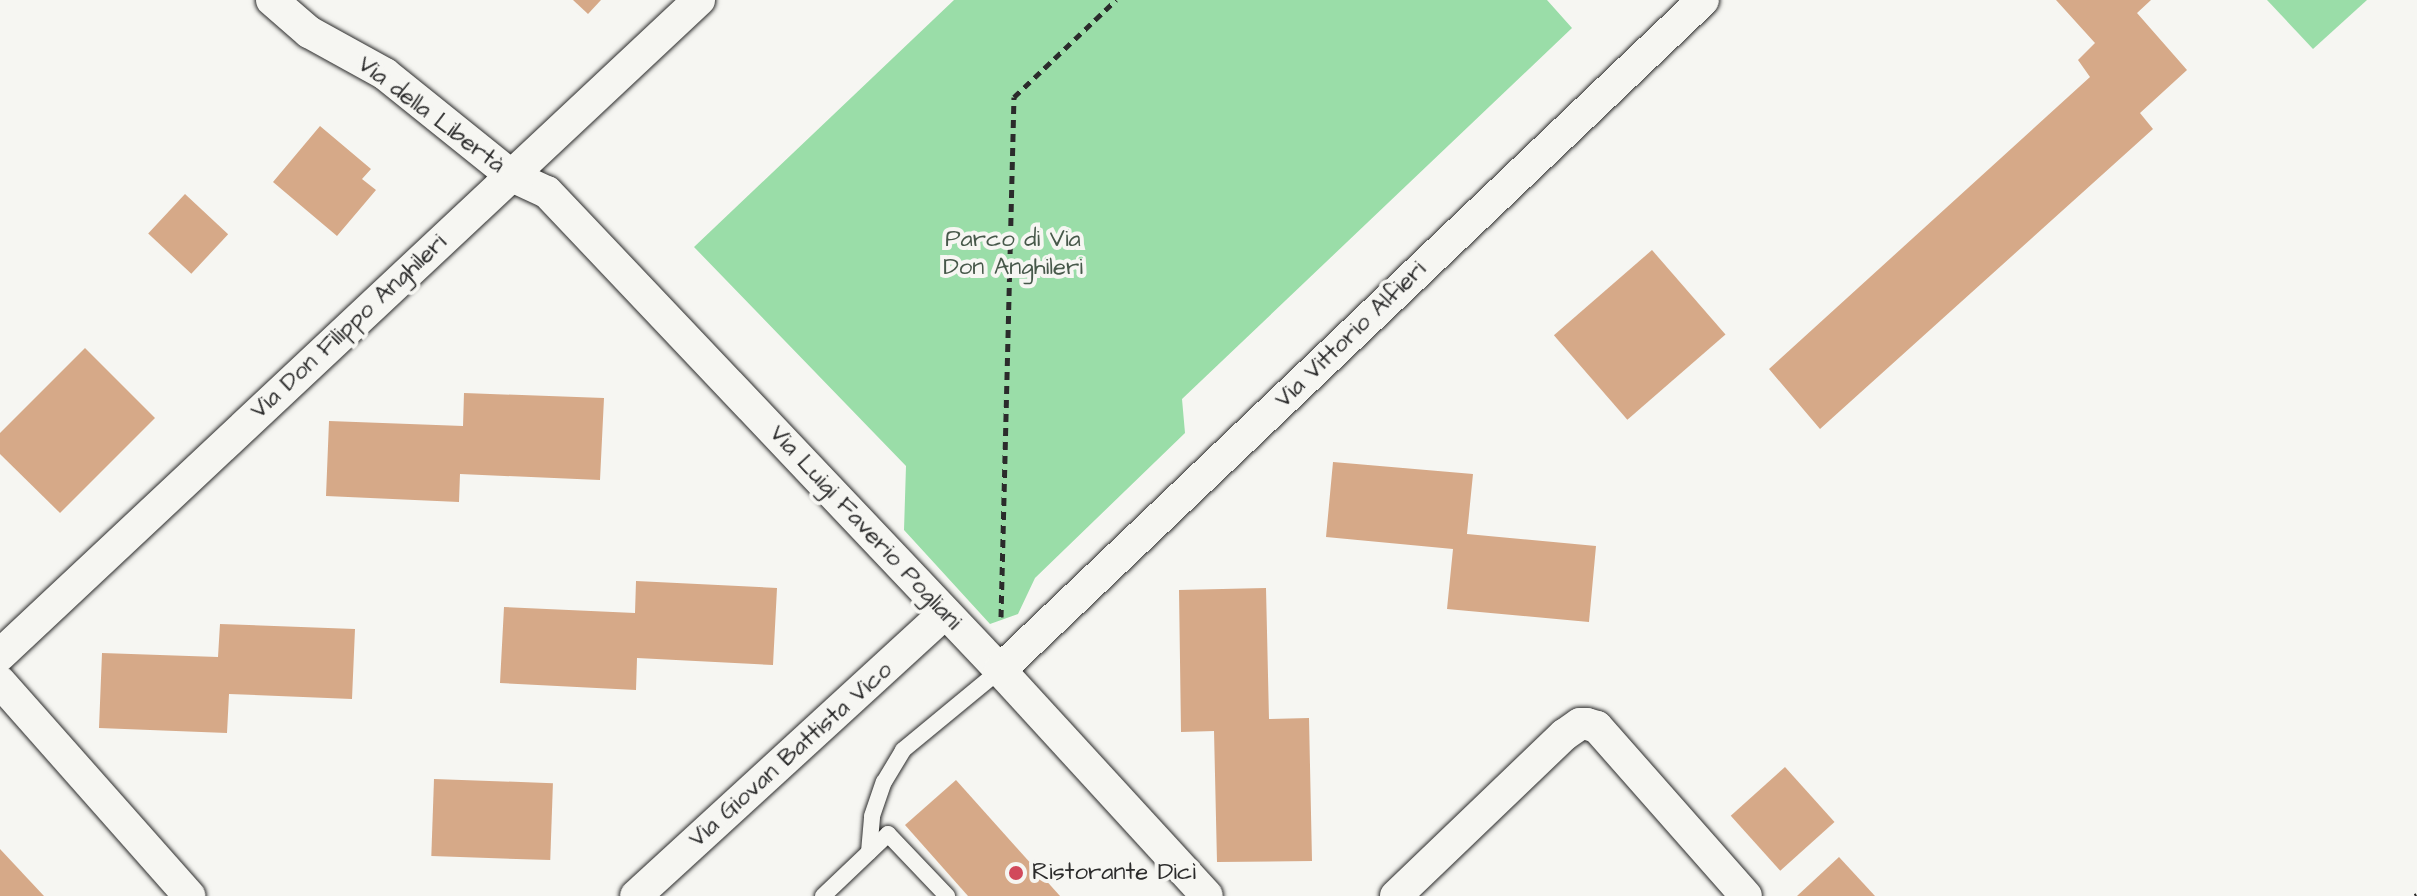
<!DOCTYPE html>
<html>
<head>
<meta charset="utf-8">
<style>
	body { margin:0 }
	#map { position:relative; width:2417px; height:896px; overflow:hidden; background:#f6f6f2; font-family:"Architects Daughter",sans-serif }
	div>[style] { position:absolute }
	[style*='--x'] { left:calc(var(--x)*1px); top:calc(var(--y)*1px); width:calc(var(--w)*1px); rotate:calc(var(--a)*1deg) }
	.green>* { inset:0; background:#9adda8 }
	.building>* { inset:0; background:#d6a988; transform-origin:0 0 }
	.path>* { height:5px; margin-top:-2.5px; transform-origin:0; background:repeating-linear-gradient(90deg,#2b2b2b 0 8px,transparent 0 14px) }
	.roads { filter:drop-shadow(0 0 2px #2b2b2b) drop-shadow(0 0 2px #2b2b2b) }
	.lane>* { height:16px; margin:-8px; padding:0 8px; transform-origin:8px; border-radius:8px; background:#f6f6f2 }
	.street>* { height:32px; margin:-16px; padding:0 16px; transform-origin:16px; border-radius:16px; background:#f6f6f2 }
	.dots>* { width:22px; height:22px; translate:-50% -50%; box-sizing:border-box; border:4px solid #f6f6f2; border-radius:50% }
	span { translate:-50% -50%; white-space:nowrap; text-align:center; line-height:1.15; -webkit-text-stroke:8px #f6f6f2; paint-order:stroke }
	.street-label { font-size:24px; color:#2b2b2b }
	.park-label { font-size:24px; color:#47584a }
	.poi-label { font-size:24px; color:#2b2b2b }
	.left { translate:0 -50%; text-align:left }
</style>
</head>
<body>
<div id="map">
	<div class="green">
		<i style="clip-path:polygon(954px 0,1547px 0,1572px 28px,1182px 399px,1185px 433px,1035px 578px,1018px 614px,990px 624px,904px 530px,906px 466px,694px 247px)"></i>
		<i style="clip-path:polygon(2267px 0,2367px 0,2313px 49px)"></i>
	</div>
	<div class="building">
		<i style="clip-path:polygon(573px 0,601px 0,588px 14px)"></i>
		<i style="clip-path:polygon(2056px 0,2151px 0,2137px 13px,2187px 70px,2140px 113px,2153px 129px,1820px 429px,1769px 369px,2090px 77px,2078px 60px,2095px 43px)"></i>
		<i style="clip-path:polygon(320px 126px,371px 169px,362px 179px,376px 190px,337px 236px,273px 182px)"></i>
		<i style="left:185px;top:194px;width:59px;height:54px;rotate:43deg"></i>
		<i style="left:1652px;top:250px;width:112px;height:130px;rotate:49deg"></i>
		<i style="clip-path:polygon(85px 348px,155px 418px,60px 513px,0 454px,0 433px)"></i>
		<i style="clip-path:polygon(464px 393px,604px 398px,600px 480px,460px 474px,459px 502px,326px 496px,329px 421px,463px 426px)"></i>
		<i style="clip-path:polygon(1333px 462px,1473px 474px,1467px 534px,1596px 546px,1589px 622px,1447px 609px,1453px 549px,1326px 537px)"></i>
		<i style="clip-path:polygon(636px 581px,777px 588px,773px 665px,637px 658px,636px 690px,500px 683px,504px 607px,635px 613px)"></i>
		<i style="clip-path:polygon(1266px 588px,1269px 719px,1309px 718px,1312px 861px,1217px 862px,1214px 731px,1181px 732px,1179px 590px)"></i>
		<i style="clip-path:polygon(220px 624px,355px 629px,352px 699px,229px 694px,227px 733px,99px 728px,102px 653px,218px 657px)"></i>
		<i style="left:1785px;top:767px;width:74px;height:73px;rotate:48deg"></i>
		<i style="left:434px;top:779px;width:119px;height:77px;rotate:2deg"></i>
		<i style="clip-path:polygon(956px 780px,1060px 896px,968px 896px,905px 825px)"></i>
		<i style="clip-path:polygon(0 849px,44px 896px,0 896px)"></i>
		<i style="clip-path:polygon(1839px 857px,1875px 896px,1797px 896px)"></i>
	</div>
	<div class="path">
		<i style="--x:1001;--y:617;--w:520;--a:-88.57"></i>
		<i style="--x:1014;--y:97;--w:141;--a:-43.6"></i>
		<i style="--x:2415;--y:896;--w:2;--a:-27"></i>
	</div>
	<div class="roads">
		<div class="lane">
			<i style="--x:869;--y:852;--w:36;--a:-85"></i>
			<i style="--x:872;--y:816;--w:36;--a:-71"></i>
			<i style="--x:884;--y:782;--w:37;--a:-59"></i>
			<i style="--x:903;--y:750;--w:126;--a:-39.5"></i>
			<i style="--x:823;--y:896;--w:90;--a:-43.6"></i>
			<i style="--x:888;--y:834;--w:86;--a:46.4"></i>
		</div>
		<div class="street">
			<i style="--x:272;--y:0;--w:49;--a:40.9"></i>
			<i style="--x:309;--y:32;--w:87;--a:28.9"></i>
			<i style="--x:385;--y:74;--w:163;--a:38.8"></i>
			<i style="--x:512;--y:176;--w:38;--a:25"></i>
			<i style="--x:547;--y:192;--w:659;--a:46.54"></i>
			<i style="--x:1000;--y:670;--w:306;--a:47.5"></i>
			<i style="--x:0;--y:655;--w:958;--a:-43.14"></i>
			<i style="--x:1000;--y:670;--w:971;--a:-43.62"></i>
			<i style="--x:0;--y:682;--w:286;--a:48.5"></i>
			<i style="--x:636;--y:896;--w:419;--a:-42.5"></i>
			<i style="--x:1396;--y:896;--w:233;--a:-43.8"></i>
			<i style="--x:1564;--y:735;--w:19;--a:-35"></i>
			<i style="--x:1580;--y:724;--w:7;--a:0"></i>
			<i style="--x:1587;--y:724;--w:10;--a:17"></i>
			<i style="--x:1597;--y:727;--w:225;--a:48.6"></i>
		</div>
	</div>
	<div class="dots">
		<i style="left:1016px;top:873px;background:#d1495b"></i>
	</div>
	<div class="street-label">
		<span style="left:431px;top:115px;rotate:37deg">Via della Libertà</span>
		<span style="left:349px;top:327px;rotate:-43deg">Via Don Filippo Anghileri</span>
		<span style="left:1351px;top:335px;rotate:-44deg">Via Vittorio Alfieri</span>
		<span style="left:865px;top:528px;rotate:47deg">Via Luigi Faverio Pogliani</span>
		<span style="left:791px;top:755px;rotate:-42deg">Via Giovan Battista Vico</span>
	</div>
	<div class="park-label">
		<span style="left:1013px;top:254px">Parco di Via<br>Don Anghileri</span>
	</div>
	<div class="poi-label">
		<span class="left" style="left:1032px;top:873px">Ristorante Dicì</span>
	</div>
</div>
</body>
</html>
